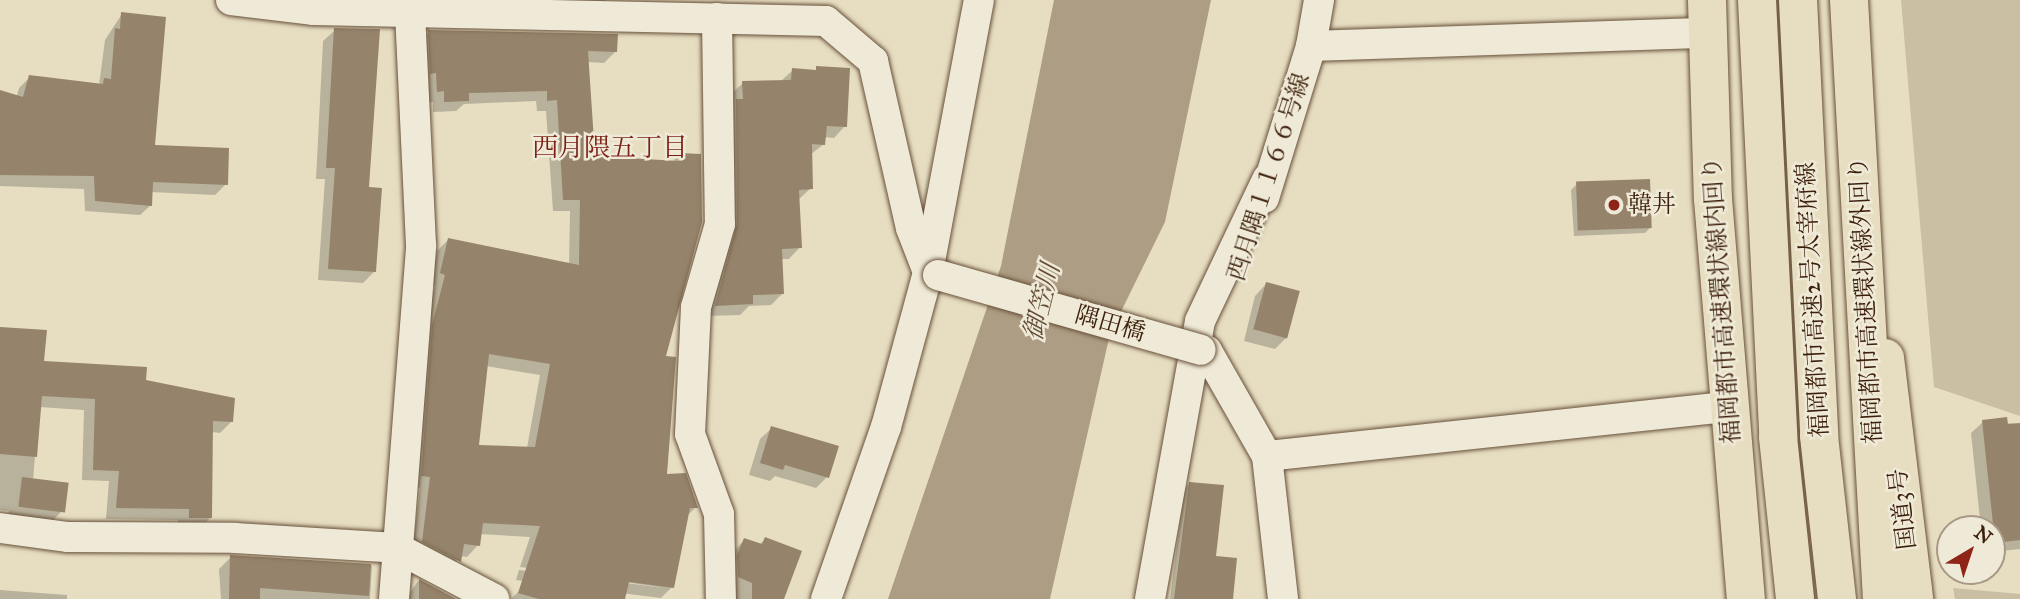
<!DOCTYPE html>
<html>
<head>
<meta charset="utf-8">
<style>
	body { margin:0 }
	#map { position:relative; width:2020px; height:599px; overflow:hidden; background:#e7dec2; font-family:"IM FELL Great Primer","Noto Serif JP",serif }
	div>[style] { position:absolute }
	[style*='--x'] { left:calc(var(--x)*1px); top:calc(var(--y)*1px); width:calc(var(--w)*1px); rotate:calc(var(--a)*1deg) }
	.green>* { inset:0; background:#cabea3 }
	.water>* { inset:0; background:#ad9d84 }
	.shadow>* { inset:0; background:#0003 }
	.building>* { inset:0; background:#95836b; transform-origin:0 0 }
	.roads { filter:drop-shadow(0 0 2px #68503a) drop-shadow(0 0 2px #68503a) }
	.minor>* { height:30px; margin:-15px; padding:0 15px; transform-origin:15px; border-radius:15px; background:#efead7 }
	.trunk>* { height:38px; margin:-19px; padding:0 19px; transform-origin:19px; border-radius:19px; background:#e7dec2 }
	.motorway>* { height:38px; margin:-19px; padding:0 19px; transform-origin:19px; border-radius:19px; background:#e7dec2 }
	.bridges { filter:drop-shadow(0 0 2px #68503a) drop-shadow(0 0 2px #68503a) }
	.minor-bridge>* { height:30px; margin:-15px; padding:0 15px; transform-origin:15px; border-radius:15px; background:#efead7 }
	.dots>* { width:19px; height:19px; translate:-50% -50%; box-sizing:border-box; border:4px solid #efead7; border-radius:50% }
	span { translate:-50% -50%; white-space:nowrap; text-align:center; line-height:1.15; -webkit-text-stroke:5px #efead7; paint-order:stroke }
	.street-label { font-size:24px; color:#3d200c }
	.poi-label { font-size:24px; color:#3d200c }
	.left { translate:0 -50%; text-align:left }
	.neighbourhood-label { font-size:26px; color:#7a1f14 }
	.water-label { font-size:26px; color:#644c36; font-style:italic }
	.north { position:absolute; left:1936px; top:515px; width:70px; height:70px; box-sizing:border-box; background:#efead7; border:2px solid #a89986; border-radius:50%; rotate:39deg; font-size:19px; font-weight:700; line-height:28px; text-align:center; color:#3d200c }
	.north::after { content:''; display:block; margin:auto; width:24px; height:32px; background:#8f2418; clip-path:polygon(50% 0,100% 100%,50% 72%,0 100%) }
</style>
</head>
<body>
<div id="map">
	<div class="green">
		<i style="clip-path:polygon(1901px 0,2020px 0,2020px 416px,1934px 387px)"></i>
		<i style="clip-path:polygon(1953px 588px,2020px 594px,2020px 599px,1955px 599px)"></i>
	</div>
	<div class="water">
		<i style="clip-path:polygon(1054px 0,1211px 0,1165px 222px,1110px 334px,1050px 599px,888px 599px,1001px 266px)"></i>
	</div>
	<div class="shadow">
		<i style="clip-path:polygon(563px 0,606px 0,596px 10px,563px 9px)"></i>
		<i style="clip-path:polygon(122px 14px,153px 146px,226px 184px,215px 195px,151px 192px,151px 205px,140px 215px,85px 211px,84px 189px,0 186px,0 101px,10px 121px,19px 88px,30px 77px,99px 85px,105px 40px)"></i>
		<i style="clip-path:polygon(335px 30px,368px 189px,375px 271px,363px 283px,318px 280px,325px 179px,316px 179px,323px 41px)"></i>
		<i style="clip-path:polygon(evenodd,429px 32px,616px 51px,604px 63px,587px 62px,593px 158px,672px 162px,679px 155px,664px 357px,665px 476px,696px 507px,687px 516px,672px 587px,661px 598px,516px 580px,519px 570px,666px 588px,520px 567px,530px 537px,479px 534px,478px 545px,467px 557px,460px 556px,448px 572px,412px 553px,420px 488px,411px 486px,422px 337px,435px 286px,430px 284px,437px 251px,448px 240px,569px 265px,570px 211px,553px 211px,546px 111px,537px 111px,536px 101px,464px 104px,456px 111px,433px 112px,433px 102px,427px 102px,418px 43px,429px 32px,486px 366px,540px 375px,527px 448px,477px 446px,486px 366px)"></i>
		<i style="clip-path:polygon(793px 70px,848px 70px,845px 126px,834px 138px,824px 137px,824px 144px,810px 155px,811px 188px,798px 200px,800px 247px,789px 259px,781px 259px,783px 293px,771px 305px,749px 306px,740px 315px,705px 316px,731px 94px,743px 83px,781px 81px)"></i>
		<i style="clip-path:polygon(1577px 184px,1651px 227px,1645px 233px,1574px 236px,1571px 190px)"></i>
		<i style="clip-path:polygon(1266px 284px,1287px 337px,1275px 349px,1244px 341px,1255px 296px)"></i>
		<i style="clip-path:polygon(0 330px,42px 363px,145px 382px,231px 422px,220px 433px,212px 432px,211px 517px,199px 529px,178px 529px,178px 520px,106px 519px,109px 481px,82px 480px,84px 410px,39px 407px,33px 480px,64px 509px,53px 520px,8px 517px,9px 511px,0 510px)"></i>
		<i style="clip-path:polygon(1983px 422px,2020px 424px,2020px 549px,1992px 552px,1992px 529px,1981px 529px,1971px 433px)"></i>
		<i style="clip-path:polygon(772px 428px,827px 477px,816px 488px,775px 476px,770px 481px,749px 475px,760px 439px)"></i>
		<i style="clip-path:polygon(1189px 484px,1215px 557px,1231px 599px,1170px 599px,1184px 490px)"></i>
		<i style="clip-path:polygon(765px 539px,782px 599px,730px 599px,729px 565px,736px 549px,744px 540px,759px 545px)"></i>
		<i style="clip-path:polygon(231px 557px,372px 566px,370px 599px,221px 599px,219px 569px)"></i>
		<i style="clip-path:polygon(418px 581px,453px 599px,406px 599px)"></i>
		<i style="clip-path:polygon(521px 589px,548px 599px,511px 599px)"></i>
		<i style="clip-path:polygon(0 590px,67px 595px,67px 599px,0 599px)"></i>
	</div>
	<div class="building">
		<i style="clip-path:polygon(121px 12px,166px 17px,155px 145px,229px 148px,228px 185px,153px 182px,152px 206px,95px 201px,94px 176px,0 175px,0 90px,23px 97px,29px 75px,103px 84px,104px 78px,111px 79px,115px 28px,120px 29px)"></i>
		<i style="clip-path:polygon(334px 28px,380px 29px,369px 187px,382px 188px,376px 272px,328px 269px,335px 168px,326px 168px)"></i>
		<i style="clip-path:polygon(evenodd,428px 30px,618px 34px,617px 52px,588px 51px,595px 156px,678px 161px,679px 153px,701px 154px,702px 222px,666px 356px,676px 357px,667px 474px,686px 473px,698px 508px,690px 508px,674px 588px,629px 582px,625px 599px,539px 599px,518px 593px,540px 526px,483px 523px,480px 546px,464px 544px,461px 562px,422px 542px,430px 477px,421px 476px,432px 325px,445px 275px,440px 273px,448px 238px,579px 265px,580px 200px,563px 200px,557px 100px,547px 101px,547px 91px,469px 93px,469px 101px,444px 102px,444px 91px,437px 92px,436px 73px,430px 74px,428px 30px,489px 354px,550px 364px,535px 447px,479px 445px,489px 354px)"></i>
		<i style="clip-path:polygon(816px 66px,850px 68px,847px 127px,827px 126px,825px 145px,812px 144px,813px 189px,799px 190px,802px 248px,782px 249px,784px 294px,753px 295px,753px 304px,715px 306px,737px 224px,736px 99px,743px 99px,742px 81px,791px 80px,792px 68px,816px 70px)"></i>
		<i style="left:1650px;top:179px;width:49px;height:74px;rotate:88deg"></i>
		<i style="left:1266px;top:282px;width:35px;height:49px;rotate:15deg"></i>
		<i style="clip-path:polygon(0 327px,47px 330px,44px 361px,147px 367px,146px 380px,235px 398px,233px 422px,213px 421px,212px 518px,189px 518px,189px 509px,116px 508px,119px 471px,93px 470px,95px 399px,42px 396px,37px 457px,0 454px)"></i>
		<i style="clip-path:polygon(2007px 417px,2008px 424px,2020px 423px,2020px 540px,1995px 543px,1982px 420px)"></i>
		<i style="clip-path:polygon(771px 426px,839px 446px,829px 478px,785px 465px,783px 470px,760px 463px)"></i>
		<i style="left:22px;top:477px;width:47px;height:30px;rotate:7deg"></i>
		<i style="clip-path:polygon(1189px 482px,1224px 485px,1216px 556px,1237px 558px,1233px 599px,1174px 599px)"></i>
		<i style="clip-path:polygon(765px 537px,802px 551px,784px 599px,752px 599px,752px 583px,738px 577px,737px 555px,744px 538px,762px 544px)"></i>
		<i style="clip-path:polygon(230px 555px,371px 564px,369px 596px,260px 588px,260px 599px,229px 599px)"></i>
		<i style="clip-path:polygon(419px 579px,456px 599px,419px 599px)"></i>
	</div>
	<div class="roads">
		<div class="minor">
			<i style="--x:231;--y:0;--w:84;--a:6.9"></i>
			<i style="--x:314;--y:10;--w:512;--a:1.23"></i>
			<i style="--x:826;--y:21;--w:62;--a:40.4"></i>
			<i style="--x:873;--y:61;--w:171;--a:77.2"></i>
			<i style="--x:911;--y:228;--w:47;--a:68.9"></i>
			<i style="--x:928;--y:272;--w:10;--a:17"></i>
			<i style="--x:717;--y:18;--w:206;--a:89.2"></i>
			<i style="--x:720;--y:224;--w:86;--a:106.1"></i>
			<i style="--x:696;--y:307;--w:127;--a:92.7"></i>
			<i style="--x:690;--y:434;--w:85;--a:70.1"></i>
			<i style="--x:719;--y:514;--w:85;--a:88.7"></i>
			<i style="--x:1311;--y:46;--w:389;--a:-1.9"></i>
			<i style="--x:1264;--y:198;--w:159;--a:-72.8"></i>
			<i style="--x:1311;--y:46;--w:47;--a:-80.1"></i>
			<i style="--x:1201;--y:350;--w:6;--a:9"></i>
			<i style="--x:1207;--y:351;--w:121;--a:60.3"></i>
			<i style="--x:1267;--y:456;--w:453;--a:-6.1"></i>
			<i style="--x:1267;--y:456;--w:144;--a:83.6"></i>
			<i style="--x:0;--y:528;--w:69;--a:7.5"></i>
			<i style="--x:68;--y:537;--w:167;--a:0.3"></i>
			<i style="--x:235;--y:538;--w:162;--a:3.5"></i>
			<i style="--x:397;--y:548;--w:110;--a:27.7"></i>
			<i style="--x:394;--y:599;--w:355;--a:-85.6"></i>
			<i style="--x:421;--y:245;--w:235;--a:-92.7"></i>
			<i style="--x:826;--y:599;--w:182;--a:-70.8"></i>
			<i style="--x:886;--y:427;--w:161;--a:-74.8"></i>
			<i style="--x:928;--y:272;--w:277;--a:-79.4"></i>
			<i style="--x:1150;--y:599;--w:282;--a:-79.8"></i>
			<i style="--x:1200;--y:321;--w:158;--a:-64.6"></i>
		</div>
		<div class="trunk">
			<i style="--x:1885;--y:358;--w:243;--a:83.1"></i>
		</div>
		<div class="motorway">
			<i style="--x:1707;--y:0;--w:199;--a:88.3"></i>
			<i style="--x:1713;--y:199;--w:401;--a:85.3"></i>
			<i style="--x:1757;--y:0;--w:438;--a:87.2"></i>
			<i style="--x:1778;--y:437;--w:163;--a:84"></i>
			<i style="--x:1798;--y:0;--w:437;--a:87.2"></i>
			<i style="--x:1819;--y:436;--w:164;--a:83.7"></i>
			<i style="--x:1849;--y:0;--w:600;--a:86.85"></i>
		</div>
	</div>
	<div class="bridges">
		<div class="minor-bridge">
			<i style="--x:938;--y:275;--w:273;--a:15.9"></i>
		</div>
	</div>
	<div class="dots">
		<i style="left:1614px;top:205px;background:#8f2418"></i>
	</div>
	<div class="street-label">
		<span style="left:1269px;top:177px;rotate:-72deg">西月隅１１６６号線</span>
		<span style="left:1722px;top:300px;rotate:-94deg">福岡都市高速環状線内回り</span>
		<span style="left:1813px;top:300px;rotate:-93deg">福岡都市高速2号太宰府線</span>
		<span style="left:1866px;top:300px;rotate:-93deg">福岡都市高速環状線外回り</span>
		<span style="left:1110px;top:324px;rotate:16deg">隅田橋</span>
		<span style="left:1903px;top:509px;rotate:-97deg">国道3号</span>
	</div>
	<div class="poi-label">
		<span class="left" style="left:1628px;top:205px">韓丼</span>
	</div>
	<div class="neighbourhood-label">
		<span style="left:610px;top:148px">西月隈五丁目</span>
	</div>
	<div class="water-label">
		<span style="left:1042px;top:302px;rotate:-76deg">御笠川</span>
	</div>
	<div class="north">N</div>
</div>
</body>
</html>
